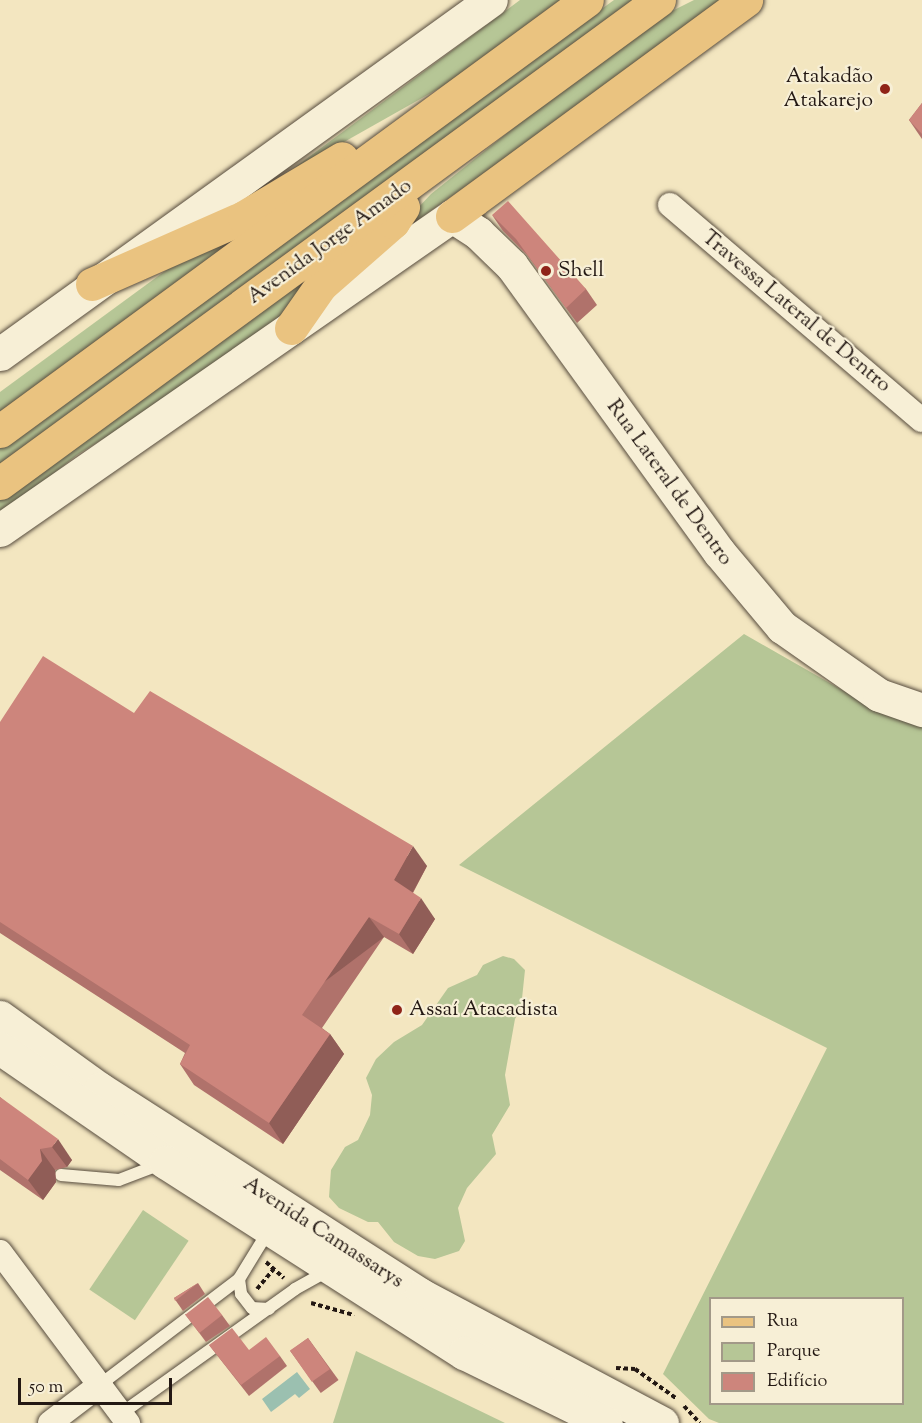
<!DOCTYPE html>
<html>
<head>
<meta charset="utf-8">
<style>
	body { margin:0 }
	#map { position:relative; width:922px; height:1423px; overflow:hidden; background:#f3e6c0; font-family:"Sorts Mill Goudy",serif }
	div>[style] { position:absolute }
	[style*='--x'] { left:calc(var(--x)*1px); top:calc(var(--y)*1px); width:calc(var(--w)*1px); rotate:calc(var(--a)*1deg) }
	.green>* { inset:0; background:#b6c696; transform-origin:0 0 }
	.water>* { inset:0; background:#9bc0b0 }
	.path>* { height:4px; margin-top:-2px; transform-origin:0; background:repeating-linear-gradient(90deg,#231813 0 4.5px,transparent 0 7.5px) }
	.roads { filter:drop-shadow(0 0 2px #574c3e) drop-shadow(0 0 2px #574c3e) }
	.lane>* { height:12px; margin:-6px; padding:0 6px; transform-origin:6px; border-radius:6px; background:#f7efd6 }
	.street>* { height:24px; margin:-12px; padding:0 12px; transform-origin:12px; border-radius:12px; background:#f7efd6 }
	.secondary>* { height:33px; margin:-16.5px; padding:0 16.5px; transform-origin:16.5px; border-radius:16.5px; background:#f7efd6 }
	.primary>* { height:33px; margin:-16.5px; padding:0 16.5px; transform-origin:16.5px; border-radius:16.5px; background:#eac380 }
	.highway>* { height:33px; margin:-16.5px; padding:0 16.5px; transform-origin:16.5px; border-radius:16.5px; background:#eac380 }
	.wall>* { inset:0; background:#b0726b; transform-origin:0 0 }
	.shaded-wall>* { inset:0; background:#905d57; transform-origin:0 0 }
	.building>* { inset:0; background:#cd857c; transform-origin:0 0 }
	.dots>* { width:16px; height:16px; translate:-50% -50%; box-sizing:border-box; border:3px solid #f7efd6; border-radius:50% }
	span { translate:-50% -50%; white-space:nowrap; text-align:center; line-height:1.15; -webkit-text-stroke:4.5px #f7efd6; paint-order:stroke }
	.poi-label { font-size:21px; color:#231813 }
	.right { translate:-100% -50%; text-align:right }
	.left { translate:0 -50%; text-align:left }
	.street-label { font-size:21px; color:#231813 }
	.legend { position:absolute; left:709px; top:1297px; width:195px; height:108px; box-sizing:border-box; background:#f7efd6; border:2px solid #a29988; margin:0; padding:8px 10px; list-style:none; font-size:18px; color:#231813 }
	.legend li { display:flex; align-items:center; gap:12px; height:30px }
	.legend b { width:30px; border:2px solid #a29988 }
	.scale { position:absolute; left:18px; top:1378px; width:154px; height:27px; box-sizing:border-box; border:3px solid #231813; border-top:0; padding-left:8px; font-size:18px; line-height:21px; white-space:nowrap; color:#231813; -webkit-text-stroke:4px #f7efd6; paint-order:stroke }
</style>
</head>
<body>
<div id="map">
	<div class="green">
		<i style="clip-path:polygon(520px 0,568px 0,477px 67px,282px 177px)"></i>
		<i style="clip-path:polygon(614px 0,640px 0,0 471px,0 448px)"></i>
		<i style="clip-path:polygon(694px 0,731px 0,385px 243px,431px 194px,531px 114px,668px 13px)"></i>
		<i style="clip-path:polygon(379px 221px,284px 314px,169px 398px,77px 455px,0 516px,0 497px)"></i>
		<i style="clip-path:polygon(226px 238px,240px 241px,0 419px,0 392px,180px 260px)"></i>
		<i style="clip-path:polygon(evenodd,744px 634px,884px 714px,922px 726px,922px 1423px,719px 1423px,709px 1419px,663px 1374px,827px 1048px,459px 865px,744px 634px,710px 1298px,902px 1298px,902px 1404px,710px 1404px,710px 1298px)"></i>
		<i style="clip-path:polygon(503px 956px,514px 959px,525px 970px,521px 1008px,515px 1019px,505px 1075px,510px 1105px,492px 1135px,496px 1154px,467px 1188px,458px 1208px,465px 1241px,459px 1251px,435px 1259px,418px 1256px,394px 1242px,378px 1222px,368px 1222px,339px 1208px,329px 1197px,331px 1170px,345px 1147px,358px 1140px,370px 1115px,372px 1095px,366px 1078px,376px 1059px,394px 1042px,422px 1025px,448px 988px,477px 975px,483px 965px)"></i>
		<i style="left:143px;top:1210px;width:55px;height:96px;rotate:34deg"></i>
		<i style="clip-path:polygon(356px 1351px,505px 1423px,333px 1423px)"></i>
	</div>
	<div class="water">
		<i style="clip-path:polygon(297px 1372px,310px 1389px,299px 1398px,295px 1394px,271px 1412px,262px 1399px)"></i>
	</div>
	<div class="path">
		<i style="--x:266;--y:1262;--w:24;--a:42"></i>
		<i style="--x:257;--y:1289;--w:26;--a:-50"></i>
		<i style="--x:311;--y:1303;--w:45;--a:15.6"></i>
		<i style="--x:616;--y:1368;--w:19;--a:3"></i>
		<i style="--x:635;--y:1369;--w:52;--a:35.5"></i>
		<i style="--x:684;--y:1406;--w:23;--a:47"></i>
	</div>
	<div class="roads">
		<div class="lane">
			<i style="--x:61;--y:1175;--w:58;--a:4.9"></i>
			<i style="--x:119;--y:1180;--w:45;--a:-20.9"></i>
			<i style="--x:239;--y:1279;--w:15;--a:82"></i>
			<i style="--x:241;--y:1294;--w:18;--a:52"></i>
			<i style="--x:252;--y:1308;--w:17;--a:3"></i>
			<i style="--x:101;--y:1384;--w:173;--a:-37.3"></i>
			<i style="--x:239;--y:1279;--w:57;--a:-58.5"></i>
			<i style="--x:122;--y:1413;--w:213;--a:-35.6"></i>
			<i style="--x:295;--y:1289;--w:38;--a:-29"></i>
		</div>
		<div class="street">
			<i style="--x:670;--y:205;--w:331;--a:40.5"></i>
			<i style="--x:0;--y:1252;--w:214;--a:53.2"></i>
			<i style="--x:50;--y:1423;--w:64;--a:-37.4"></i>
		</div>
		<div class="secondary">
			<i style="--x:0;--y:354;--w:605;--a:-35.79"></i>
			<i style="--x:0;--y:530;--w:550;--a:-34.79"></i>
			<i style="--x:452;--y:216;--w:31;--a:33"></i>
			<i style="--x:478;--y:233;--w:47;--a:44.1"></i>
			<i style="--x:512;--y:266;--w:353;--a:54.1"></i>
			<i style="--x:719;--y:552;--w:98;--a:50"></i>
			<i style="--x:782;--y:627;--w:118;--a:35"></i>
			<i style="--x:879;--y:695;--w:46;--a:19.2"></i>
			<i style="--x:0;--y:1017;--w:123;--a:35.8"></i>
			<i style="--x:100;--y:1089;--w:381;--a:32.7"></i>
			<i style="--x:421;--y:1295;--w:273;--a:28"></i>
			<i style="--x:0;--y:1048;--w:201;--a:34.6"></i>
			<i style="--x:165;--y:1162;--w:355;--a:32.6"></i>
			<i style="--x:464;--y:1353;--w:158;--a:26.2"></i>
		</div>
		<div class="primary">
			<i style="--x:92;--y:284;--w:166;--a:-23.8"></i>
			<i style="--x:244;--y:217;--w:114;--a:-31"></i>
			<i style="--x:291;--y:328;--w:52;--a:-55.1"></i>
			<i style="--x:321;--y:285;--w:96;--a:-41.2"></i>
			<i style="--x:393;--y:222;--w:18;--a:-56"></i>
			<i style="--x:0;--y:431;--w:728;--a:-36.29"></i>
			<i style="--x:0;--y:483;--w:817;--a:-36.24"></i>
		</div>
		<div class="highway">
			<i style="--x:452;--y:216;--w:365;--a:-36.3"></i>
		</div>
	</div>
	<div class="wall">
		<i style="clip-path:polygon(922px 103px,922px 139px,909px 120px)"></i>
		<i style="clip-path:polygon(492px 215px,586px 289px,597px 305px,577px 323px,527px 255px,503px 231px)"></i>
		<i style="clip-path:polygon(134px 713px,427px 866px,413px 893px,435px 919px,413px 954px,384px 937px,322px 1028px,330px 1034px,344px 1054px,283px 1144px,194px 1085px,180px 1064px,185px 1053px,0 933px,0 722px)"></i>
		<i style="clip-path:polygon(0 1097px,72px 1160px,67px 1167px,55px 1170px,56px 1182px,43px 1200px,0 1170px)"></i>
		<i style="clip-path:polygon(198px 1283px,205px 1294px,183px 1311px,174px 1298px)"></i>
		<i style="clip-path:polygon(185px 1314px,222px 1315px,230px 1326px,206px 1342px)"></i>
		<i style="left:308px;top:1338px;width:52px;height:22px;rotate:54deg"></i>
		<i style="clip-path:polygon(209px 1345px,280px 1356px,287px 1366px,249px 1396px)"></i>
	</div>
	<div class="shaded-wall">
		<i style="clip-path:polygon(413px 846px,427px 866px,408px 901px,394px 880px)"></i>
		<i style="clip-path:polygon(421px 898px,435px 919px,413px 954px,399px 934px)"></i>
		<i style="left:369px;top:917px;width:25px;height:119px;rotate:53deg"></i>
		<i style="clip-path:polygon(330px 1034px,344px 1054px,283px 1144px,269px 1123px)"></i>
		<i style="clip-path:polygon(58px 1139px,72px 1160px,67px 1167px,52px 1147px)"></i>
		<i style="clip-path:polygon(40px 1149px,55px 1170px,56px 1182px,43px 1200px,28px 1180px)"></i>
	</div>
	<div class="building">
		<i style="clip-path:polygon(922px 103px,922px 134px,909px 120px)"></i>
		<i style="clip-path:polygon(508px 201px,586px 289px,566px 308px,516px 239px,492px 215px)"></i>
		<i style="clip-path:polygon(43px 656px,134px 713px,150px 691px,413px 846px,394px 880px,421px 898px,399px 934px,369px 917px,302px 1015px,330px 1034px,269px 1123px,180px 1064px,190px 1045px,0 922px,0 722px)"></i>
		<i style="clip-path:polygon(0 1097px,58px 1139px,52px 1147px,40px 1149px,42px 1161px,28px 1180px,0 1159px)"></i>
		<i style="clip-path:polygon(198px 1283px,175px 1301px,174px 1298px)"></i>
		<i style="left:208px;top:1297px;width:23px;height:29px;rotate:52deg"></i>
		<i style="clip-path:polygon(232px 1328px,249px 1350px,266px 1337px,280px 1356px,241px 1385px,209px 1345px)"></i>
		<i style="left:308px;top:1338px;width:38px;height:22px;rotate:55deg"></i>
	</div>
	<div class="dots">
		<i style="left:885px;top:89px;background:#8f2418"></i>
		<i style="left:546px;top:271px;background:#8f2418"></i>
		<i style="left:397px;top:1010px;background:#8f2418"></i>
	</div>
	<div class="poi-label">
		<span class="right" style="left:873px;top:89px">Atakadão<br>Atakarejo</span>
		<span class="left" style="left:558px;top:271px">Shell</span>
		<span class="left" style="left:409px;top:1010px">Assaí Atacadista</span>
	</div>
	<div class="street-label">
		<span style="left:330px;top:242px;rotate:-36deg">Avenida Jorge Amado</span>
		<span style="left:796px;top:312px;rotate:40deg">Travessa Lateral de Dentro</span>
		<span style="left:669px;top:483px;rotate:54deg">Rua Lateral de Dentro</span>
		<span style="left:323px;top:1233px;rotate:33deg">Avenida Camassarys</span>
	</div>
	<ul class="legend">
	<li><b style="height:8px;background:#eac380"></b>Rua</li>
	<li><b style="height:16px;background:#b6c696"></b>Parque</li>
	<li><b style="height:16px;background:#cd857c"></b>Edifício</li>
	</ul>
	<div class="scale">50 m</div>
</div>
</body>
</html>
